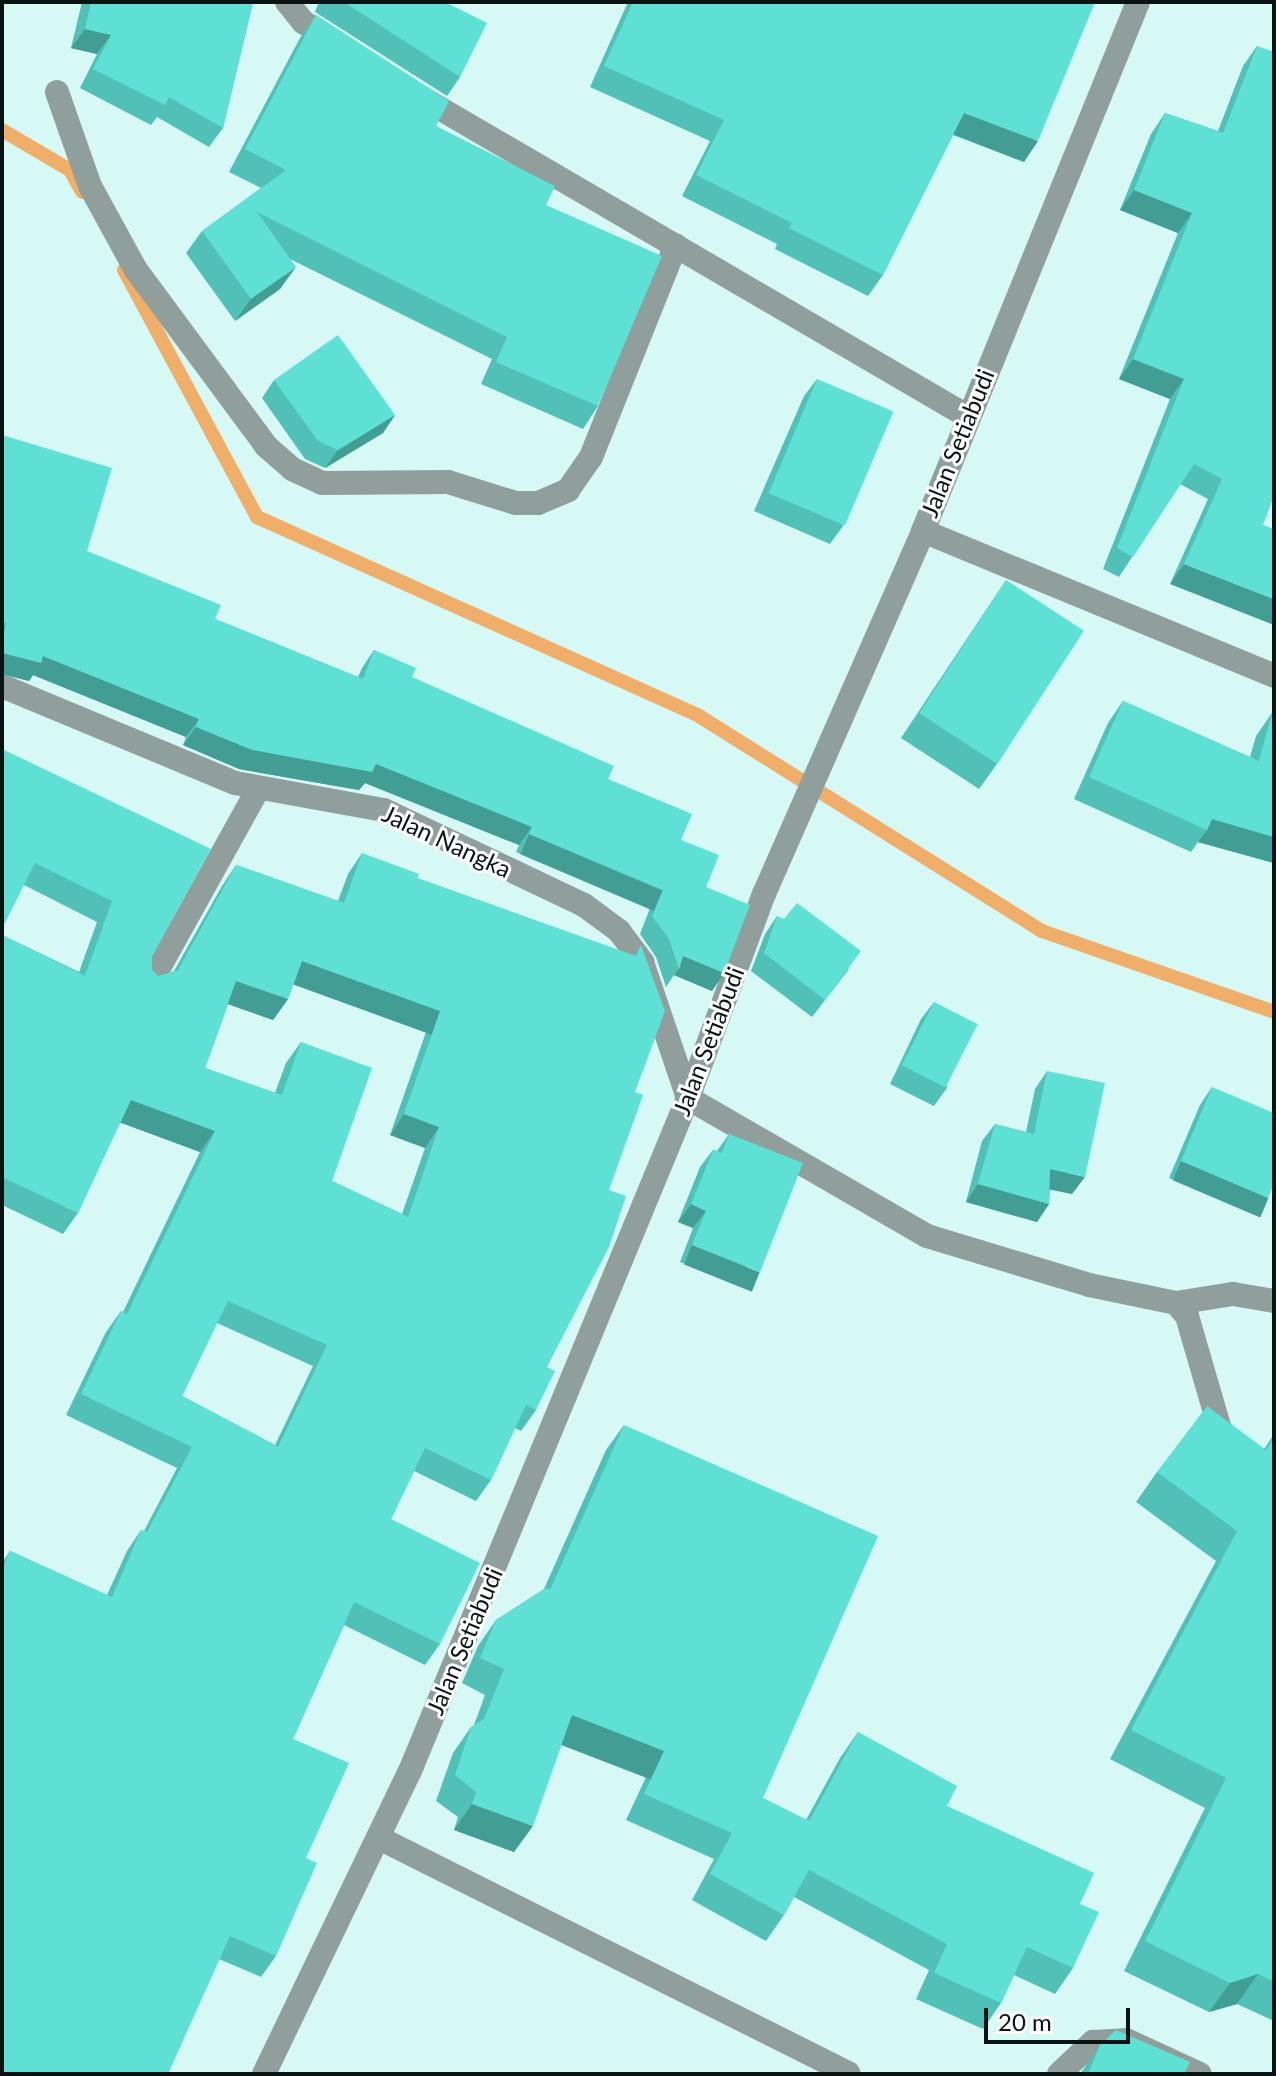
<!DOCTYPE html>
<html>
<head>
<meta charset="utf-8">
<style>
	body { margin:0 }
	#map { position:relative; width:1276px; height:2076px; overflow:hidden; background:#d7f9f5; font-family:Lato,sans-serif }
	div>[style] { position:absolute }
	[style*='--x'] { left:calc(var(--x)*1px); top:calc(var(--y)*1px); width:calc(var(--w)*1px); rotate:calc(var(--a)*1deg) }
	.stream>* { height:14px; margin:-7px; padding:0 7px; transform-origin:7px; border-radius:7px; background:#efae69 }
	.street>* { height:24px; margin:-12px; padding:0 12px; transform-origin:12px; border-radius:12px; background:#909e9c }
	.wall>* { inset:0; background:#51c1b7 }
	.shaded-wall>* { inset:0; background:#429d95; transform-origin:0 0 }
	.building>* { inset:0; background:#5ee0d5; transform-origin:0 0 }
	span { translate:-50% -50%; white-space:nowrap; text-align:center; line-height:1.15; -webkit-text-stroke:6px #fefefe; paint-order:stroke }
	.street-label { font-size:24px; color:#091413 }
	.frame { position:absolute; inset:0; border:4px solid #091413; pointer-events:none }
	.scale { position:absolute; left:984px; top:2008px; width:146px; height:36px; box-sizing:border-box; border:4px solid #091413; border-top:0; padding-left:10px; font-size:24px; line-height:28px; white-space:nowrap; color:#091413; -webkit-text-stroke:6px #fefefe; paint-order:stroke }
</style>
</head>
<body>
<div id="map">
	<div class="stream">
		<i style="--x:2;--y:130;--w:79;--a:30.5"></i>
		<i style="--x:70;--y:170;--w:25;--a:61"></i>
		<i style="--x:124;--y:270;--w:281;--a:61.7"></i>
		<i style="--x:257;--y:517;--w:485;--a:24.2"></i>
		<i style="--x:699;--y:716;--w:405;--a:32.1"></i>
		<i style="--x:1042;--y:931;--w:246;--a:19.2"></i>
	</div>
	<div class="street">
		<i style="--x:287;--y:2;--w:26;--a:51"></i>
		<i style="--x:303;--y:22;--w:38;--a:32"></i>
		<i style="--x:57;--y:92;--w:100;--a:70.7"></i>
		<i style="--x:90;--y:186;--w:96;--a:61.3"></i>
		<i style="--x:136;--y:270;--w:219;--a:53.5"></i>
		<i style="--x:266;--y:446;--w:35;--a:41"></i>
		<i style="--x:292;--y:469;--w:33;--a:25"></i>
		<i style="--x:322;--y:483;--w:126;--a:-0.5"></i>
		<i style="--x:448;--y:482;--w:71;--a:17.2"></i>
		<i style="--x:516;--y:503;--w:22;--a:0"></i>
		<i style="--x:538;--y:503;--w:33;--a:-23"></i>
		<i style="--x:568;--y:490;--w:40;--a:-55.1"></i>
		<i style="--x:591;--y:457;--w:228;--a:-68.2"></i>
		<i style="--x:417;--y:95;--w:637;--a:30.27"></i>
		<i style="--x:923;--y:531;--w:380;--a:22.4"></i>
		<i style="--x:2;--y:686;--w:252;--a:22.6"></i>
		<i style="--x:235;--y:783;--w:151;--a:10.3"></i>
		<i style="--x:384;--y:810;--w:221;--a:25.4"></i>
		<i style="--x:584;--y:905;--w:44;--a:36.6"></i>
		<i style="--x:619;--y:931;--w:39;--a:53"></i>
		<i style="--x:642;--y:962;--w:144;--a:71.3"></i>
		<i style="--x:688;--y:1098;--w:276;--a:30"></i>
		<i style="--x:927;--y:1236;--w:169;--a:16.8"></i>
		<i style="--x:1089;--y:1285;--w:89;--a:11.7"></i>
		<i style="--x:1176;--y:1303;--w:17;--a:50"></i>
		<i style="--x:1187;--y:1316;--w:122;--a:73.8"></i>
		<i style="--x:1221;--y:1433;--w:9;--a:-108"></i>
		<i style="--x:150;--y:984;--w:223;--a:-61"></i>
		<i style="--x:1176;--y:1303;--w:58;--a:-9"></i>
		<i style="--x:1233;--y:1294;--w:42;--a:9.7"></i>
		<i style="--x:379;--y:1838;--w:525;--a:26.61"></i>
		<i style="--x:264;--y:2074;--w:336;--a:-64.3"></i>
		<i style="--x:410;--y:1771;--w:728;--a:-67.56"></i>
		<i style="--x:688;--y:1098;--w:218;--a:-69.6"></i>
		<i style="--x:764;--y:894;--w:396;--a:-66.3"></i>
		<i style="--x:923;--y:531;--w:571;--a:-67.88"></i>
		<i style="--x:1059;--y:2074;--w:47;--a:-43.3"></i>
		<i style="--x:1093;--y:2042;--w:33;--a:-3"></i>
		<i style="--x:1126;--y:2040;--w:81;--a:24.7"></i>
	</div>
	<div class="wall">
		<i style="clip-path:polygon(82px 2px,253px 2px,223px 128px,209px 147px,157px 117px,151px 125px,80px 88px,97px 54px,71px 48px)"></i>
		<i style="clip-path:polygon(319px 2px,445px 2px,460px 77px,447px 96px,315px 12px)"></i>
		<i style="clip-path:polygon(628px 2px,1095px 2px,1024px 162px,953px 135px,883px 275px,868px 296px,775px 249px,777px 244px,682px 196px,710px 141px,590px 87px)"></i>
		<i style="clip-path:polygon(316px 15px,436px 126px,546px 205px,598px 406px,583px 429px,481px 384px,492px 359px,290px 259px,280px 289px,235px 321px,186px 253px,202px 231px,261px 188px,229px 172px,300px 38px)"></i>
		<i style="clip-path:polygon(1257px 46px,1274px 496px,1170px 584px,1208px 499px,1180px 484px,1119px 577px,1103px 569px,1170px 399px,1119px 379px,1178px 233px,1120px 210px,1151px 134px,1165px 113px,1218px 131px,1243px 66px)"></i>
		<i style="clip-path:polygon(817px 379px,843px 526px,830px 544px,754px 511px,804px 396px)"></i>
		<i style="clip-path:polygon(274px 380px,395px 415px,383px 433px,325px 468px,305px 459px,262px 398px)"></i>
		<i style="clip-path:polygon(2px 435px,87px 551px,215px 619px,358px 677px,362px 668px,374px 650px,412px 677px,608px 779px,681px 840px,706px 887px,724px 973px,712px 991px,674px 975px,666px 987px,656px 957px,640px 934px,650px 908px,516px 852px,519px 845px,365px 783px,359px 790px,239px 769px,183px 745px,186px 737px,33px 675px,29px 681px,2px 674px)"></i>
		<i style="clip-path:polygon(1006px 580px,997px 764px,979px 789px,901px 738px)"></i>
		<i style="clip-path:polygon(1123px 701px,1250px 757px,1256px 736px,1272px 713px,1274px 714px,1274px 863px,1198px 842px,1191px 852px,1074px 799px,1108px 723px)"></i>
		<i style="clip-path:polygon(evenodd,2px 749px,152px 956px,152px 970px,158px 976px,174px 971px,222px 886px,236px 865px,338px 901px,348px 874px,362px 853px,417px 878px,634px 956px,641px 945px,635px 1092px,547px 1367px,536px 1410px,521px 1431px,515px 1428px,491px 1480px,476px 1501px,414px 1471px,391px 1519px,440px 1644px,425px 1665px,344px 1625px,293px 1739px,306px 1858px,276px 1956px,261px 1977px,219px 1959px,2px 2074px,2px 1563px,10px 1551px,107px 1595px,127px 1551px,141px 1530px,144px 1531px,177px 1468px,66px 1415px,106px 1332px,121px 1311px,123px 1312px,200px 1152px,120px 1122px,78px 1213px,63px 1234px,2px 1205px,2px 935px,79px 972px,97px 922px,24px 885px,2px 749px,293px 984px,426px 1032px,390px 1135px,425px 1148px,402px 1214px,332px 1181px,301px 1042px,286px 1063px,275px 1093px,205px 1068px,228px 1004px,273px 1020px,288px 999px,293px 984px,2px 749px,217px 1323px,313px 1366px,275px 1445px,182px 1396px,217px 1323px)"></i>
		<i style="clip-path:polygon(777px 916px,849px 969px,812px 1017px,751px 971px,765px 934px)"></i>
		<i style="clip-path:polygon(934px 1002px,947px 1088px,934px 1106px,890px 1084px,921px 1019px)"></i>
		<i style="clip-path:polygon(1047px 1071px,1072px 1194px,1050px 1189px,1049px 1204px,1037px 1222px,966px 1202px,982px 1141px,995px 1124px,1026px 1132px,1035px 1089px)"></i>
		<i style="clip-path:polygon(1212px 1087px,1268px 1198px,1256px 1215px,1169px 1178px,1200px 1105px)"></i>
		<i style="clip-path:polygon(729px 1134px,748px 1289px,680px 1262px,693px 1228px,678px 1222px,700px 1167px,713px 1150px,717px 1151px)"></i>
		<i style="clip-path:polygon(624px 1425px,763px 1798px,806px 1820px,840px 1758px,858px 1732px,947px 1806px,1080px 1904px,1073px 1968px,1055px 1994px,1014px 1975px,1001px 2003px,983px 2029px,916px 1999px,929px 1970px,794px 1897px,784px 1915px,766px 1941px,692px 1900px,714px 1859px,626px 1820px,646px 1777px,562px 1744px,514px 1852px,454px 1830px,458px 1817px,436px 1801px,453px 1753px,471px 1727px,474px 1725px,485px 1695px,462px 1683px,478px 1646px,496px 1620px,544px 1589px,606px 1450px)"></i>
		<i style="clip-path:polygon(1274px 1434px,1274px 2021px,1237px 2004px,1209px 2012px,1124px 1971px,1205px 1808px,1110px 1759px,1216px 1561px,1136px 1502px,1157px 1472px,1265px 1448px)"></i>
		<i style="clip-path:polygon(1100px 2045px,1184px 2074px,1080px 2074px)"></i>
	</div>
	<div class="shaded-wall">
		<i style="clip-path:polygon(85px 29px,111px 35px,97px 54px,71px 48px)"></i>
		<i style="clip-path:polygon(964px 113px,1038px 141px,1024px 162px,950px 133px)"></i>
		<i style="clip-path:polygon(1134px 190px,1192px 213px,1178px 233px,1120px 210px)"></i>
		<i style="clip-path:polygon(296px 267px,280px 289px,235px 321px,251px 299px)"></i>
		<i style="clip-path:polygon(1133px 359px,1184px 379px,1170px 399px,1119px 379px)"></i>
		<i style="clip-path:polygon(395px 415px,383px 433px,325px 468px,338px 450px)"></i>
		<i style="clip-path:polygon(1184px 564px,1274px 599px,1274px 625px,1170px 584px)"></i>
		<i style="clip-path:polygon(2px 653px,43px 656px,199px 719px,186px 737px,33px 675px,29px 681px,2px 674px)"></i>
		<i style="clip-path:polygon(196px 727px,376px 764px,532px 827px,519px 845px,365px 783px,359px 790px,239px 769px,183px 745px)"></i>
		<i style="clip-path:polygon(1212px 819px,1274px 837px,1274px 863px,1198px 842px,1207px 830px)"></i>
		<i style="left:529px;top:834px;width:145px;height:22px;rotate:23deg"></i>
		<i style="clip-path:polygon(683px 956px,724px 973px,712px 991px,674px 975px,679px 969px)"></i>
		<i style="left:302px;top:961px;width:147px;height:25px;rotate:20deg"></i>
		<i style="clip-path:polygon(236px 981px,288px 999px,273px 1020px,222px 1002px)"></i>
		<i style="clip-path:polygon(131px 1100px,215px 1131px,200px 1152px,116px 1121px)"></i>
		<i style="clip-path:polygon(404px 1114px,439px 1127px,425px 1148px,390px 1135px)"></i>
		<i style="left:1181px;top:1161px;width:95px;height:21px;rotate:23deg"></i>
		<i style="clip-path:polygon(1050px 1169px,1085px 1177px,1072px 1194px,1037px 1187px)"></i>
		<i style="clip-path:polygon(978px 1184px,1049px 1204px,1037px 1222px,966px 1202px)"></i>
		<i style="clip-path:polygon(691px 1204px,706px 1211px,693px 1228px,678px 1222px)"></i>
		<i style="left:692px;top:1245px;width:73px;height:21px;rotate:22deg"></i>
		<i style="left:572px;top:1715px;width:99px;height:32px;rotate:21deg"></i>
		<i style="clip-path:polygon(472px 1804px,533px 1826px,514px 1852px,454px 1830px)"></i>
		<i style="clip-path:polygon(1258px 1974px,1237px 2004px,1209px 2012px,1230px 1983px)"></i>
	</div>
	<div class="building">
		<i style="clip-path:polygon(91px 2px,253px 2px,223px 128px,169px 97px,165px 105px,93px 69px,111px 35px,85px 29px)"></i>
		<i style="clip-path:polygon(344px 2px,445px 2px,487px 23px,460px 77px)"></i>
		<i style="clip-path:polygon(633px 2px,1095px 2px,1038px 141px,964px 113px,883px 275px,789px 228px,792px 223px,696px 175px,724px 120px,604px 66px)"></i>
		<i style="clip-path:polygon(316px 15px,449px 101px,436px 126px,555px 186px,546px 205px,662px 256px,598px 406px,496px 362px,507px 337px,257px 212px,296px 267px,251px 299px,202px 231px,286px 170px,245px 149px)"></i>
		<i style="clip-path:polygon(1257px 46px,1274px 52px,1274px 496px,1263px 525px,1274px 529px,1274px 599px,1184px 564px,1222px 479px,1194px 464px,1133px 557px,1117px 548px,1184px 379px,1133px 359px,1192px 213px,1134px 190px,1165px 113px,1223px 133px)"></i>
		<i style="clip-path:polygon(338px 335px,395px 415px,338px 450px,318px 441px,274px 380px)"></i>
		<i style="left:817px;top:379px;width:83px;height:124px;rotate:23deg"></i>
		<i style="clip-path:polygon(2px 435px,112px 468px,87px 551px,221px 605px,215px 619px,363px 679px,374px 650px,416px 668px,412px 677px,614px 766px,608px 779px,692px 814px,681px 840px,719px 855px,706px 887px,750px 905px,724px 973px,683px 956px,679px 969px,669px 939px,652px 916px,663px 890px,529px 834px,532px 827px,376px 764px,372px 772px,252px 750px,196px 727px,199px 719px,43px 656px,41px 663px,2px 653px,2px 638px,7px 623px,2px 622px)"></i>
		<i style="left:1006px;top:580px;width:93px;height:159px;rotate:33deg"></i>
		<i style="clip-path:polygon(1123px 701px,1259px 761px,1272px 713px,1274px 714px,1274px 837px,1212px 819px,1207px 830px,1089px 777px)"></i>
		<i style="clip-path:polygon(evenodd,2px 749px,211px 849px,152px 956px,152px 970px,158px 976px,178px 970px,236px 865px,344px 903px,362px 853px,419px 874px,417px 878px,636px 956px,641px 945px,665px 1011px,635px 1092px,643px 1095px,609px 1190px,626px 1196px,609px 1247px,547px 1367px,555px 1371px,536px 1410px,526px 1405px,491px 1480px,425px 1448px,391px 1519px,480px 1563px,440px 1644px,354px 1602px,293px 1739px,349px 1763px,306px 1858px,317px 1863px,276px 1956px,230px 1936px,168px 2074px,2px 2074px,2px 1570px,10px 1551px,112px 1597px,141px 1530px,147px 1532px,192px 1447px,81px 1394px,121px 1311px,127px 1314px,215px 1131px,131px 1100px,78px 1213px,2px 1177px,2px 935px,85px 976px,112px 901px,35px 863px,2px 929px,2px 749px,302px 961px,440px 1011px,404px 1114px,439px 1127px,408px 1217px,332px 1181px,372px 1068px,301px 1042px,282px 1095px,205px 1068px,236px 981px,288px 999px,302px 961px,2px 749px,228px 1301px,327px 1345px,278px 1447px,182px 1396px,228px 1301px)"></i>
		<i style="clip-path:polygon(797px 903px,861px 951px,825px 1000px,764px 953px,777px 916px,784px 919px)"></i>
		<i style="left:934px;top:1002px;width:49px;height:71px;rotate:27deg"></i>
		<i style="clip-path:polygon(1047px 1071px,1105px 1083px,1085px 1177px,1050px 1169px,1049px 1204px,978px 1184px,995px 1124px,1034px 1134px)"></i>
		<i style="clip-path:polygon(1212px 1087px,1274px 1113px,1274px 1184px,1268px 1198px,1181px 1161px)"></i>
		<i style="clip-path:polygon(729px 1134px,803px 1163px,760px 1272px,692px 1245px,706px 1211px,691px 1204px,713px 1150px,722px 1153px)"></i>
		<i style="clip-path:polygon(1207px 1406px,1266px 1450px,1274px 1437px,1274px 1982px,1258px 1974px,1230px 1983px,1145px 1941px,1226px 1778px,1131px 1730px,1237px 1531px,1157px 1472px)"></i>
		<i style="clip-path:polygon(624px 1425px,878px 1536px,763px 1798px,809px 1821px,858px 1732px,957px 1786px,947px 1806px,1094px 1873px,1080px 1904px,1099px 1912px,1073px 1968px,1027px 1947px,1001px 2003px,934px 1973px,947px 1944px,809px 1870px,784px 1915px,710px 1874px,732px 1833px,644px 1794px,664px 1751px,572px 1715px,533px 1826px,472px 1804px,476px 1792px,455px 1775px,471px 1727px,484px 1719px,504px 1669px,480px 1658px,496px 1620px,546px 1588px,550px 1590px)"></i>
		<i style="clip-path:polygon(1116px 2030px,1190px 2062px,1184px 2074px,1088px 2074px,1100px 2045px)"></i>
	</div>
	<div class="street-label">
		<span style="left:957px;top:443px;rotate:-68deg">Jalan Setiabudi</span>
		<span style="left:447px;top:841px;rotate:25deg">Jalan Nangka</span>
		<span style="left:708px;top:1041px;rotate:-69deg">Jalan Setiabudi</span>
		<span style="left:464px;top:1641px;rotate:-67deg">Jalan Setiabudi</span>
	</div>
	<div class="frame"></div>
	<div class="scale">20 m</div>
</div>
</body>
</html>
